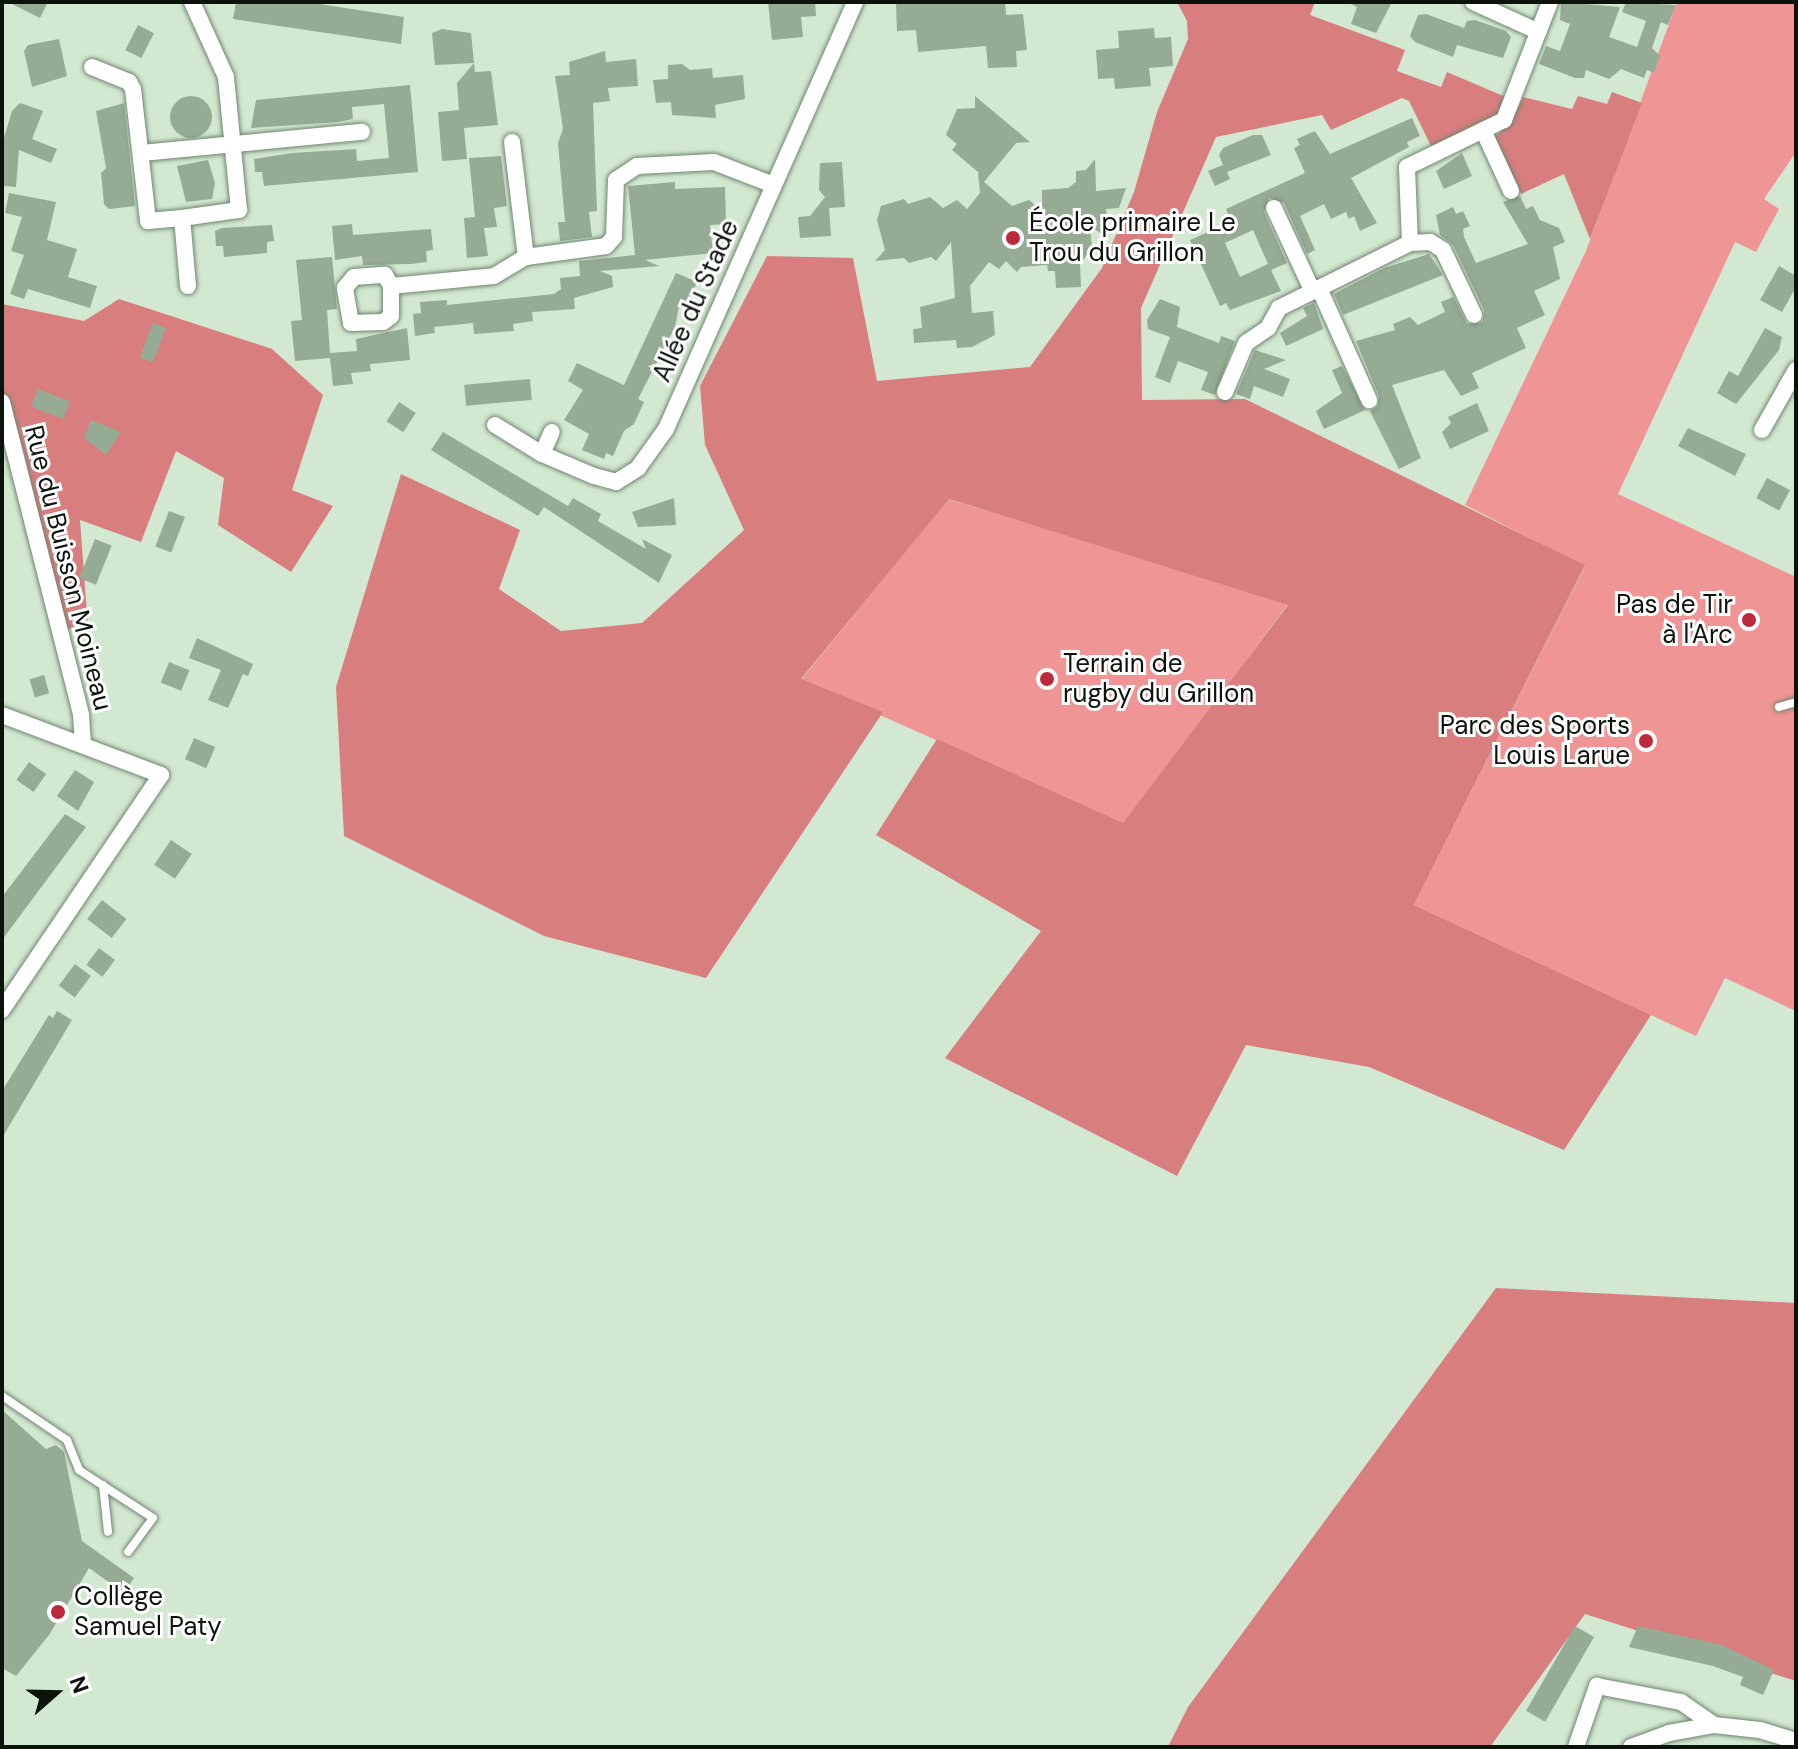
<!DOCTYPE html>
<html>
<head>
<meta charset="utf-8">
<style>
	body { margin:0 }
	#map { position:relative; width:1798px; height:1749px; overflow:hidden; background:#d2e8d0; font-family:"DM Sans",sans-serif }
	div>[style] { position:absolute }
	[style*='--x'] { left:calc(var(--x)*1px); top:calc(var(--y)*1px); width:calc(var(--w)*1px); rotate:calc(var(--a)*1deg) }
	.green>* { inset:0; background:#f09595 }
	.forest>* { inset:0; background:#d87e7f }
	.building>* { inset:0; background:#95ab94; transform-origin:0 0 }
	.round { border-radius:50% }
	.roads { filter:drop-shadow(0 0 2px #708570) drop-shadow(0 0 2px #708570) }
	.lane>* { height:8px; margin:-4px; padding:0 4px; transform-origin:4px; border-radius:4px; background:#fff }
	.street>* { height:16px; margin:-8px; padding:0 8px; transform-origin:8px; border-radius:8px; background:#fff }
	.dots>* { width:22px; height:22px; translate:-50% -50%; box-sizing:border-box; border:4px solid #fff; border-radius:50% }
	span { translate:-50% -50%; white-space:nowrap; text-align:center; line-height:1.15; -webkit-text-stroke:6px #fff; paint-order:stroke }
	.poi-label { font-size:26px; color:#0b130b }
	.left { translate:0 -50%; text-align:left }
	.right { translate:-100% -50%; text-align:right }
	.street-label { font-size:26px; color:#0b130b }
	.frame { position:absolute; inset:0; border:4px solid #0b130b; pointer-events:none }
	.north { position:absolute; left:16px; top:1653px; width:80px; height:80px; -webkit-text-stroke:6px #fff; paint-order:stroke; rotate:70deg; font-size:22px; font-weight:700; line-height:32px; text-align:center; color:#0b130b }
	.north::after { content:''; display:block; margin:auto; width:28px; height:36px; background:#0b130b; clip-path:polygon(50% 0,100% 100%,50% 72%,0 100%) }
</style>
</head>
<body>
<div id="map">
	<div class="green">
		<i style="clip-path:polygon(1677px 2px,1796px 2px,1796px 152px,1764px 199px,1779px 209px,1756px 252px,1735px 242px,1618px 494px,1796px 577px,1796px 1011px,1725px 978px,1696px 1036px,1414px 905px,1585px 566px,1465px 505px,1586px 251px)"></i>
		<i style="clip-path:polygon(948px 499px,1288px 604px,1125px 824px,801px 680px)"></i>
	</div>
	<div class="forest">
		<i style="clip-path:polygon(1177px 2px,1315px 2px,1310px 15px,1405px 50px,1397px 71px,1441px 87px,1447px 72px,1508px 98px,1497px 116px,1431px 146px,1409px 101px,1402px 98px,1331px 130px,1322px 115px,1216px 137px,1141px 308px,1142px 400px,1245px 399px,1585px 565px,1414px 905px,1651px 1015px,1564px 1150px,1369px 1067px,1246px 1045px,1177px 1176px,945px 1058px,1041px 931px,876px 835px,937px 739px,1123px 823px,1288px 605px,949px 499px,801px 679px,883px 712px,706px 978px,544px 936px,344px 836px,336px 687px,401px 474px,520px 530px,499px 589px,561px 631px,642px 623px,744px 530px,705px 445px,700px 386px,767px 256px,853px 258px,877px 381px,1030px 367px,1102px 268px,1134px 192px,1157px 112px,1188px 39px,1187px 21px)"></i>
		<i style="clip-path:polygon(1612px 92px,1642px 103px,1590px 239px,1564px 174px,1521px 194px,1495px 137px,1512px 120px,1523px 97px,1572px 109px,1578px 96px,1607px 104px)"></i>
		<i style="clip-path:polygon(119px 299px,272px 349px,323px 395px,292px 490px,333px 506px,291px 572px,218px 525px,224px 478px,176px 451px,141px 542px,80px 520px,88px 627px,67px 629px,23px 449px,2px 444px,2px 304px,84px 321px)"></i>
		<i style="clip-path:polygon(1496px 1288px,1796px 1303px,1796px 1681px,1585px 1614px,1490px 1747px,1168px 1747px,1188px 1707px)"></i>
	</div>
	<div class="building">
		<i style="clip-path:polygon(8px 2px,48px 2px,40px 18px)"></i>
		<i style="clip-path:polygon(236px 2px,306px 2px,404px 17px,401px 44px,233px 19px)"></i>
		<i style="clip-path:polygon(768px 2px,815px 2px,816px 16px,801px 17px,803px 37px,772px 40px)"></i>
		<i style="clip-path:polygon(896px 2px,1005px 2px,1006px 15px,1023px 14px,1027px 50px,1016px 51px,1017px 67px,988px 68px,986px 46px,918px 52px,916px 30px,897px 31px)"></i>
		<i style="clip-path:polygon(1347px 2px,1392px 2px,1376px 33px,1351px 24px,1357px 7px)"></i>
		<i style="clip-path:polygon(1561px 2px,1620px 7px,1609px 37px,1637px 47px,1646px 21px,1622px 12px,1626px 2px,1676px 5px,1668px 25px,1661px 22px,1652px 48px,1660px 56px,1654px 73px,1647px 70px,1644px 78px,1621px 69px,1609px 79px,1586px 70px,1584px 78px,1575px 78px,1539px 64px,1546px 46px,1560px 51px,1570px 24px,1560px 20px)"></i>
		<i style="clip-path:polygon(1426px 14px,1464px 28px,1467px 21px,1475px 20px,1506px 31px,1511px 37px,1503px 58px,1457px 45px,1453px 57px,1415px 42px,1410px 36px,1418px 15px)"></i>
		<i style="left:138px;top:25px;width:18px;height:28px;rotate:27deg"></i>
		<i style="clip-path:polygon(1154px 28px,1155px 38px,1171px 37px,1173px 66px,1149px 68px,1151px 86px,1115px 89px,1114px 78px,1098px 79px,1096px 50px,1119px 48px,1118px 31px)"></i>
		<i style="clip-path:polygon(442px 29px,471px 33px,474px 63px,435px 65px,432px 33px)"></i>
		<i style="clip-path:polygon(59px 39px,67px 76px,32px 87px,24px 51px,28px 45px)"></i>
		<i style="clip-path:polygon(605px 51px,606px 62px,636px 59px,638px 86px,608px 88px,610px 101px,593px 103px,597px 211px,589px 212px,592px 237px,560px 241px,558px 222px,565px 222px,558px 143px,563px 129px,555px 76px,570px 75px,569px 62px)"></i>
		<i style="clip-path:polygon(474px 63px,475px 72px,491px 71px,498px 125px,464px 128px,467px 159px,442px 161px,438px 112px,459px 110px,457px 83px)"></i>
		<i style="clip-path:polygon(682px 64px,690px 70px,712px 68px,713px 78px,743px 75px,745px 99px,715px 105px,716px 118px,672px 115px,671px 102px,656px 103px,653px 80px,668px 79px,668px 65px)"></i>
		<i style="clip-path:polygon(410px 85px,418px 172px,264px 186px,262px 172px,255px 172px,254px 159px,292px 153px,356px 149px,357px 161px,389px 158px,384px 104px,352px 107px,353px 119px,338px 122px,251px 128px,256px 100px)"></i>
		<i style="clip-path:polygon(975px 96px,1030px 142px,1016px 143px,984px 182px,1012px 206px,1029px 200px,1042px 211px,1042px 190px,1068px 188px,1076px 182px,1076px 171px,1086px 170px,1095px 159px,1096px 191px,1126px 188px,1119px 208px,1106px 209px,1109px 239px,1090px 226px,1092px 248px,1080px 264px,1081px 287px,1056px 288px,1055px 271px,1048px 271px,1047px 265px,1021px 267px,1017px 272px,1006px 261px,999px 269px,989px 262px,970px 286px,972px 313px,993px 311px,995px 335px,972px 347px,957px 348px,956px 340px,914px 343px,913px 329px,922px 328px,920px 307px,955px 298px,951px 242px,936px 261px,931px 257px,909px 263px,904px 258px,875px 261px,885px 250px,877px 220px,881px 206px,904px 199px,908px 204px,930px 197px,943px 208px,957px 200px,967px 209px,980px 193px,978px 172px,952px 150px,957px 144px,946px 135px,957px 109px,975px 108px)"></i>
		<i class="round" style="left:170px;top:96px;width:42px;height:42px"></i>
		<i style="clip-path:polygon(20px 103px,43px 111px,32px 139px,57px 149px,51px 163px,19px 150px,16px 187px,4px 186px,4px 138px,12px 111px)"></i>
		<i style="clip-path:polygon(124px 103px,135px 206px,109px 209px,104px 204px,101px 173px,106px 168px,96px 111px)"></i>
		<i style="clip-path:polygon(evenodd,1412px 118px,1420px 136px,1407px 142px,1409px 147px,1351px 178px,1377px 223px,1360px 231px,1354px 216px,1349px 219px,1346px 212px,1331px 219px,1324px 204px,1300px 216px,1315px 250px,1307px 254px,1284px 203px,1269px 198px,1264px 212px,1287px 263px,1271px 270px,1281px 291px,1230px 310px,1226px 303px,1220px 306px,1190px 240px,1231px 222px,1226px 209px,1305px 173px,1294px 148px,1300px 145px,1297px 139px,1315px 131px,1330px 154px,1412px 118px,1253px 230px,1268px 264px,1240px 277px,1225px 243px,1253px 230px)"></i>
		<i style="clip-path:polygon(1253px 135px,1262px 135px,1271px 155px,1227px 172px,1230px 179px,1215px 186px,1208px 171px,1223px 165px,1219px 155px,1223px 148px)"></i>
		<i style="clip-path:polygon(1462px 153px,1472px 176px,1444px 189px,1436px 171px)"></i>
		<i style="clip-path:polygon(501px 156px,507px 206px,494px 208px,497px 227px,484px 228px,488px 256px,467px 258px,464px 218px,475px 217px,469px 158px)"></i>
		<i style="clip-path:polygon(208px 160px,215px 183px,212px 199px,186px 202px,177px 166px)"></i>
		<i style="clip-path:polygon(842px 162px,845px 207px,829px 208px,831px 236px,800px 238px,798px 217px,810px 216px,825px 197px,819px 190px,820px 163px)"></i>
		<i style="clip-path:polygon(675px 182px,675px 189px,725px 187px,726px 224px,710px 225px,713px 253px,645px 260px,659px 266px,600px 271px,612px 276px,613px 287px,574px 298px,575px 309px,532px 312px,533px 321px,513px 324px,514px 331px,474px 334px,473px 323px,434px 327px,435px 333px,415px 336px,413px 314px,421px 313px,420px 302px,447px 300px,447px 305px,554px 294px,561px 289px,560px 278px,580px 276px,579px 261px,635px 255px,628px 186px)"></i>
		<i style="clip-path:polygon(9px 193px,56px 202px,47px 240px,77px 249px,68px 277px,97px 286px,90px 308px,28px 289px,24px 299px,10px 294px,24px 255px,11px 251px,22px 217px,5px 213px)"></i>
		<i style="clip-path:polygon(1520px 196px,1526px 209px,1533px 206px,1540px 220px,1559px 228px,1565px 242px,1553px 247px,1560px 279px,1534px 291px,1545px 315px,1517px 328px,1526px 348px,1472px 373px,1479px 388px,1461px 396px,1444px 370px,1392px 385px,1421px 458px,1399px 469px,1370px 411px,1378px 406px,1379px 396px,1356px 341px,1395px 330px,1393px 324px,1410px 317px,1418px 325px,1445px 312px,1441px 302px,1453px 297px,1448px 286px,1467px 324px,1483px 322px,1484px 310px,1453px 245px,1440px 235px,1436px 215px,1453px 207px,1456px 214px,1463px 211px,1470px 226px,1463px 229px,1464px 237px,1476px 263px,1528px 244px,1503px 202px)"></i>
		<i style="clip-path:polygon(352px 224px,353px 235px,431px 229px,433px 250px,426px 251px,427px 262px,411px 264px,363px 265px,362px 256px,335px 260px,332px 226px)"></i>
		<i style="clip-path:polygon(272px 225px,274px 241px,267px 242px,267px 253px,224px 257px,223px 246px,216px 246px,215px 231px,222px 228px)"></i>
		<i style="clip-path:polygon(1429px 254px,1443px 275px,1343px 315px,1334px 294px,1384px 268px)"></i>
		<i style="clip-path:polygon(332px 257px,337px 309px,327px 310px,330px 353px,357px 351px,356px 339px,407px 328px,410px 360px,370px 364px,371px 371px,351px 373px,353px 384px,333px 386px,330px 358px,295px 361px,291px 321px,302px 320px,296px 260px)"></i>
		<i style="clip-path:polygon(1779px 266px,1796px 276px,1796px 287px,1782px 312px,1760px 300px)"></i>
		<i style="clip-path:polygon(676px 273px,697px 282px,687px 304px,680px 301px,675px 327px,638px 399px,644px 402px,634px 424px,624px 431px,613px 456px,606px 453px,604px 459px,582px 450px,589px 434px,564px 420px,583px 390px,568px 381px,577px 363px,624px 385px)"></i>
		<i style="clip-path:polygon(1160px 299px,1180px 307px,1177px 327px,1219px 343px,1221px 336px,1235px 341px,1215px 395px,1201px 390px,1208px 372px,1178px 361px,1170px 383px,1155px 377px,1170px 337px,1148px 329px,1147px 320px)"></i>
		<i style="clip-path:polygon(1314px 303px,1323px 329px,1286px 346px,1280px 333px,1307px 316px,1303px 308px)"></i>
		<i style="left:153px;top:323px;width:14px;height:37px;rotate:21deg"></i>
		<i style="clip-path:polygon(1765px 328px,1782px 337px,1779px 350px,1736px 404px,1717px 393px,1729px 371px,1738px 376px)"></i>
		<i style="clip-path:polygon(1255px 350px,1286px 360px,1264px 369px,1290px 379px,1283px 397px,1254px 386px,1250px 399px,1236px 394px)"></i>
		<i style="clip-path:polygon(1342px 366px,1365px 410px,1324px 429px,1316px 411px,1342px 393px,1332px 370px)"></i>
		<i style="left:530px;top:379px;width:21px;height:66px;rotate:85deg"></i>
		<i style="left:38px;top:389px;width:34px;height:19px;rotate:21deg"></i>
		<i style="left:399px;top:402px;width:20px;height:23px;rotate:33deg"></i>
		<i style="clip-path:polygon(1477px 403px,1489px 431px,1450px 449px,1442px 432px,1451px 423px,1448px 417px)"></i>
		<i style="clip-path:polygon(91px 420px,121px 432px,106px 455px,84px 438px)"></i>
		<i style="clip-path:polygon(1688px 428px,1746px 454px,1735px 476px,1678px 446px)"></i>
		<i style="clip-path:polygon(443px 432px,568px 506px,573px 498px,601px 514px,598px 521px,646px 549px,642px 539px,672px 555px,659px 583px,544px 507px,538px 516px,431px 450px)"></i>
		<i style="left:1767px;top:478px;width:26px;height:23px;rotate:28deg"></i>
		<i style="clip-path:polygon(674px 498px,676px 525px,638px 527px,632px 512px)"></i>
		<i style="left:169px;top:511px;width:17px;height:38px;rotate:21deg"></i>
		<i style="left:95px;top:539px;width:18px;height:42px;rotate:22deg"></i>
		<i style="clip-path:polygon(197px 638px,253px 664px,248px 676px,243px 674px,228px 708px,208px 700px,221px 670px,189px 658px)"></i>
		<i style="left:169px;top:662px;width:22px;height:22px;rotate:22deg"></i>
		<i style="left:44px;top:675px;width:19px;height:15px;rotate:74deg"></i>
		<i style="left:194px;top:738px;width:23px;height:23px;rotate:23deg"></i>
		<i style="left:29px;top:762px;width:21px;height:22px;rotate:35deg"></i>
		<i style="clip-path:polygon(75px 770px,94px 782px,78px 811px,57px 796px)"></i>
		<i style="clip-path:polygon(65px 814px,86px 827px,2px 940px,2px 897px)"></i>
		<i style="left:171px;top:840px;width:25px;height:30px;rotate:34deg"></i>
		<i style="left:102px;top:900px;width:31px;height:24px;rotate:38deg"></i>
		<i style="left:99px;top:948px;width:20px;height:21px;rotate:37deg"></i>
		<i style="left:75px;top:964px;width:20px;height:27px;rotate:37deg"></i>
		<i style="clip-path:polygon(57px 1011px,72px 1020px,2px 1138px,2px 1091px,49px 1015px,53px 1018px)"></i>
		<i style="clip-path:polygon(2px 1410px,46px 1449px,56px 1445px,64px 1452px,82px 1541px,134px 1578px,124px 1593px,89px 1568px,49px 1635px,16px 1676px,2px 1668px)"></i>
		<i style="left:1575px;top:1626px;width:22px;height:98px;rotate:30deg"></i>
		<i style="clip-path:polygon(1638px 1626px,1722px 1645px,1774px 1670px,1763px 1695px,1740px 1685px,1743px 1677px,1713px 1666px,1629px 1647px)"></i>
	</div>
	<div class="roads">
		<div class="lane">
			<i style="--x:1779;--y:707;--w:18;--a:-16"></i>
			<i style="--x:2;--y:1396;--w:78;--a:34.1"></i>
			<i style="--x:67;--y:1440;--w:32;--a:68"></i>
			<i style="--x:79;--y:1470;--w:88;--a:33"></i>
			<i style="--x:153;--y:1518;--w:42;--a:126.3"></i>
			<i style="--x:103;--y:1485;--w:47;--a:83.9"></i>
		</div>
		<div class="street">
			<i style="--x:1473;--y:2;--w:72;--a:24.4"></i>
			<i style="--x:92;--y:67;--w:40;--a:22"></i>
			<i style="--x:129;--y:82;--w:8;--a:60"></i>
			<i style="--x:133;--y:89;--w:133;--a:83.5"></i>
			<i style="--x:148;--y:221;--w:34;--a:-5"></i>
			<i style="--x:1483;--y:130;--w:67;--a:65.3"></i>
			<i style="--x:512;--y:142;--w:116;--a:83.1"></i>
			<i style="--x:142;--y:153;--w:221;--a:-5.5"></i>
			<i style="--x:1274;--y:208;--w:90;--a:65.1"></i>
			<i style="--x:188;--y:286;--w:68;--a:-95"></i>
			<i style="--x:182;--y:218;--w:58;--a:-8"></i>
			<i style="--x:239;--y:210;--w:134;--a:-95.6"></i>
			<i style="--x:226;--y:77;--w:82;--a:-114.4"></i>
			<i style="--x:391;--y:286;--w:30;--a:90"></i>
			<i style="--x:391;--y:316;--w:10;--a:143"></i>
			<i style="--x:383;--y:322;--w:32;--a:178"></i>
			<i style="--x:351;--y:323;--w:36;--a:-100"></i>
			<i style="--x:345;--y:288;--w:14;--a:-51"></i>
			<i style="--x:354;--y:277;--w:31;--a:-4"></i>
			<i style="--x:385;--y:275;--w:13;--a:61"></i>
			<i style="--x:391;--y:286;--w:103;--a:-5.5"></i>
			<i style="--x:494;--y:276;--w:37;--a:-31"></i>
			<i style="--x:526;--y:257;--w:81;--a:-7.8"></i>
			<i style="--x:606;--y:246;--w:12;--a:-48"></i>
			<i style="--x:614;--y:237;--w:57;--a:-88"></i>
			<i style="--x:616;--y:180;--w:25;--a:-34"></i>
			<i style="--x:637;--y:166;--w:77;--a:-3"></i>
			<i style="--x:714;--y:162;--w:61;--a:21.1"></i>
			<i style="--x:1319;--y:288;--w:123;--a:65.9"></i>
			<i style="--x:1474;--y:315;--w:72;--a:-115.5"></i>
			<i style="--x:1443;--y:250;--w:15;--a:-148"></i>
			<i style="--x:1430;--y:242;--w:20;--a:177"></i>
			<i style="--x:1410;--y:243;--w:76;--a:-92.3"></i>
			<i style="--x:1407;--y:167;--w:108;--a:-25.9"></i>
			<i style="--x:1504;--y:120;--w:127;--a:-68.7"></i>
			<i style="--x:1225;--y:392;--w:53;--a:-66.8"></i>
			<i style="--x:1246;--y:343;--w:27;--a:-34"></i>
			<i style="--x:1268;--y:328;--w:23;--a:-61"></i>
			<i style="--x:1279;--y:308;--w:146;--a:-26.4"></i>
			<i style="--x:2;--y:402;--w:323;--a:75.8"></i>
			<i style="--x:81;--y:715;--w:30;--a:86"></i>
			<i style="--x:495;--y:425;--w:55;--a:31.7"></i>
			<i style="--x:542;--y:454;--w:56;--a:22.9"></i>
			<i style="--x:594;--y:476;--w:23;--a:15"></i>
			<i style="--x:616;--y:482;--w:26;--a:-32"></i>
			<i style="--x:638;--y:468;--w:48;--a:-54.3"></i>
			<i style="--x:666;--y:429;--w:467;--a:-66.1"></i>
			<i style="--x:1762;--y:430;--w:69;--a:-60.5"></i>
			<i style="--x:542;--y:454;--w:24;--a:-66"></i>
			<i style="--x:2;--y:715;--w:170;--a:20.7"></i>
			<i style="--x:161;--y:775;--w:284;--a:124.1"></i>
			<i style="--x:1576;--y:1747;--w:65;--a:-71"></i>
			<i style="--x:1597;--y:1686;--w:86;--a:10.8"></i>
			<i style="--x:1681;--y:1702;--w:40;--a:34.9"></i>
			<i style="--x:1631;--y:1747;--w:40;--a:-20.2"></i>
			<i style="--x:1669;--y:1733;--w:46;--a:-10.1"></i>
			<i style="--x:1714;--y:1725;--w:46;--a:6.2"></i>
			<i style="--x:1760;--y:1730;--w:38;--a:17"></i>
		</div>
	</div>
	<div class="dots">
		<i style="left:1013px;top:238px;background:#bb2a3c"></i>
		<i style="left:1749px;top:620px;background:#bb2a3c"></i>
		<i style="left:1047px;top:679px;background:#bb2a3c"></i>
		<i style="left:1646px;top:741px;background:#bb2a3c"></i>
		<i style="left:58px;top:1612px;background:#bb2a3c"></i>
	</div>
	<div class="poi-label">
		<span class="left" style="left:1029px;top:238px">École primaire Le<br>Trou du Grillon</span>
		<span class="right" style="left:1733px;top:620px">Pas de Tir<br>à l'Arc</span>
		<span class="left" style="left:1063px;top:679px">Terrain de<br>rugby du Grillon</span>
		<span class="right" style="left:1630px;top:741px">Parc des Sports<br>Louis Larue</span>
		<span class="left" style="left:74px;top:1612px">Collège<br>Samuel Paty</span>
	</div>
	<div class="street-label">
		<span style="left:696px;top:301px;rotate:-66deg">Allée du Stade</span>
		<span style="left:68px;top:568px;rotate:76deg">Rue du Buisson Moineau</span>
	</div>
	<div class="frame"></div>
	<div class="north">N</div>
</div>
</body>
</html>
